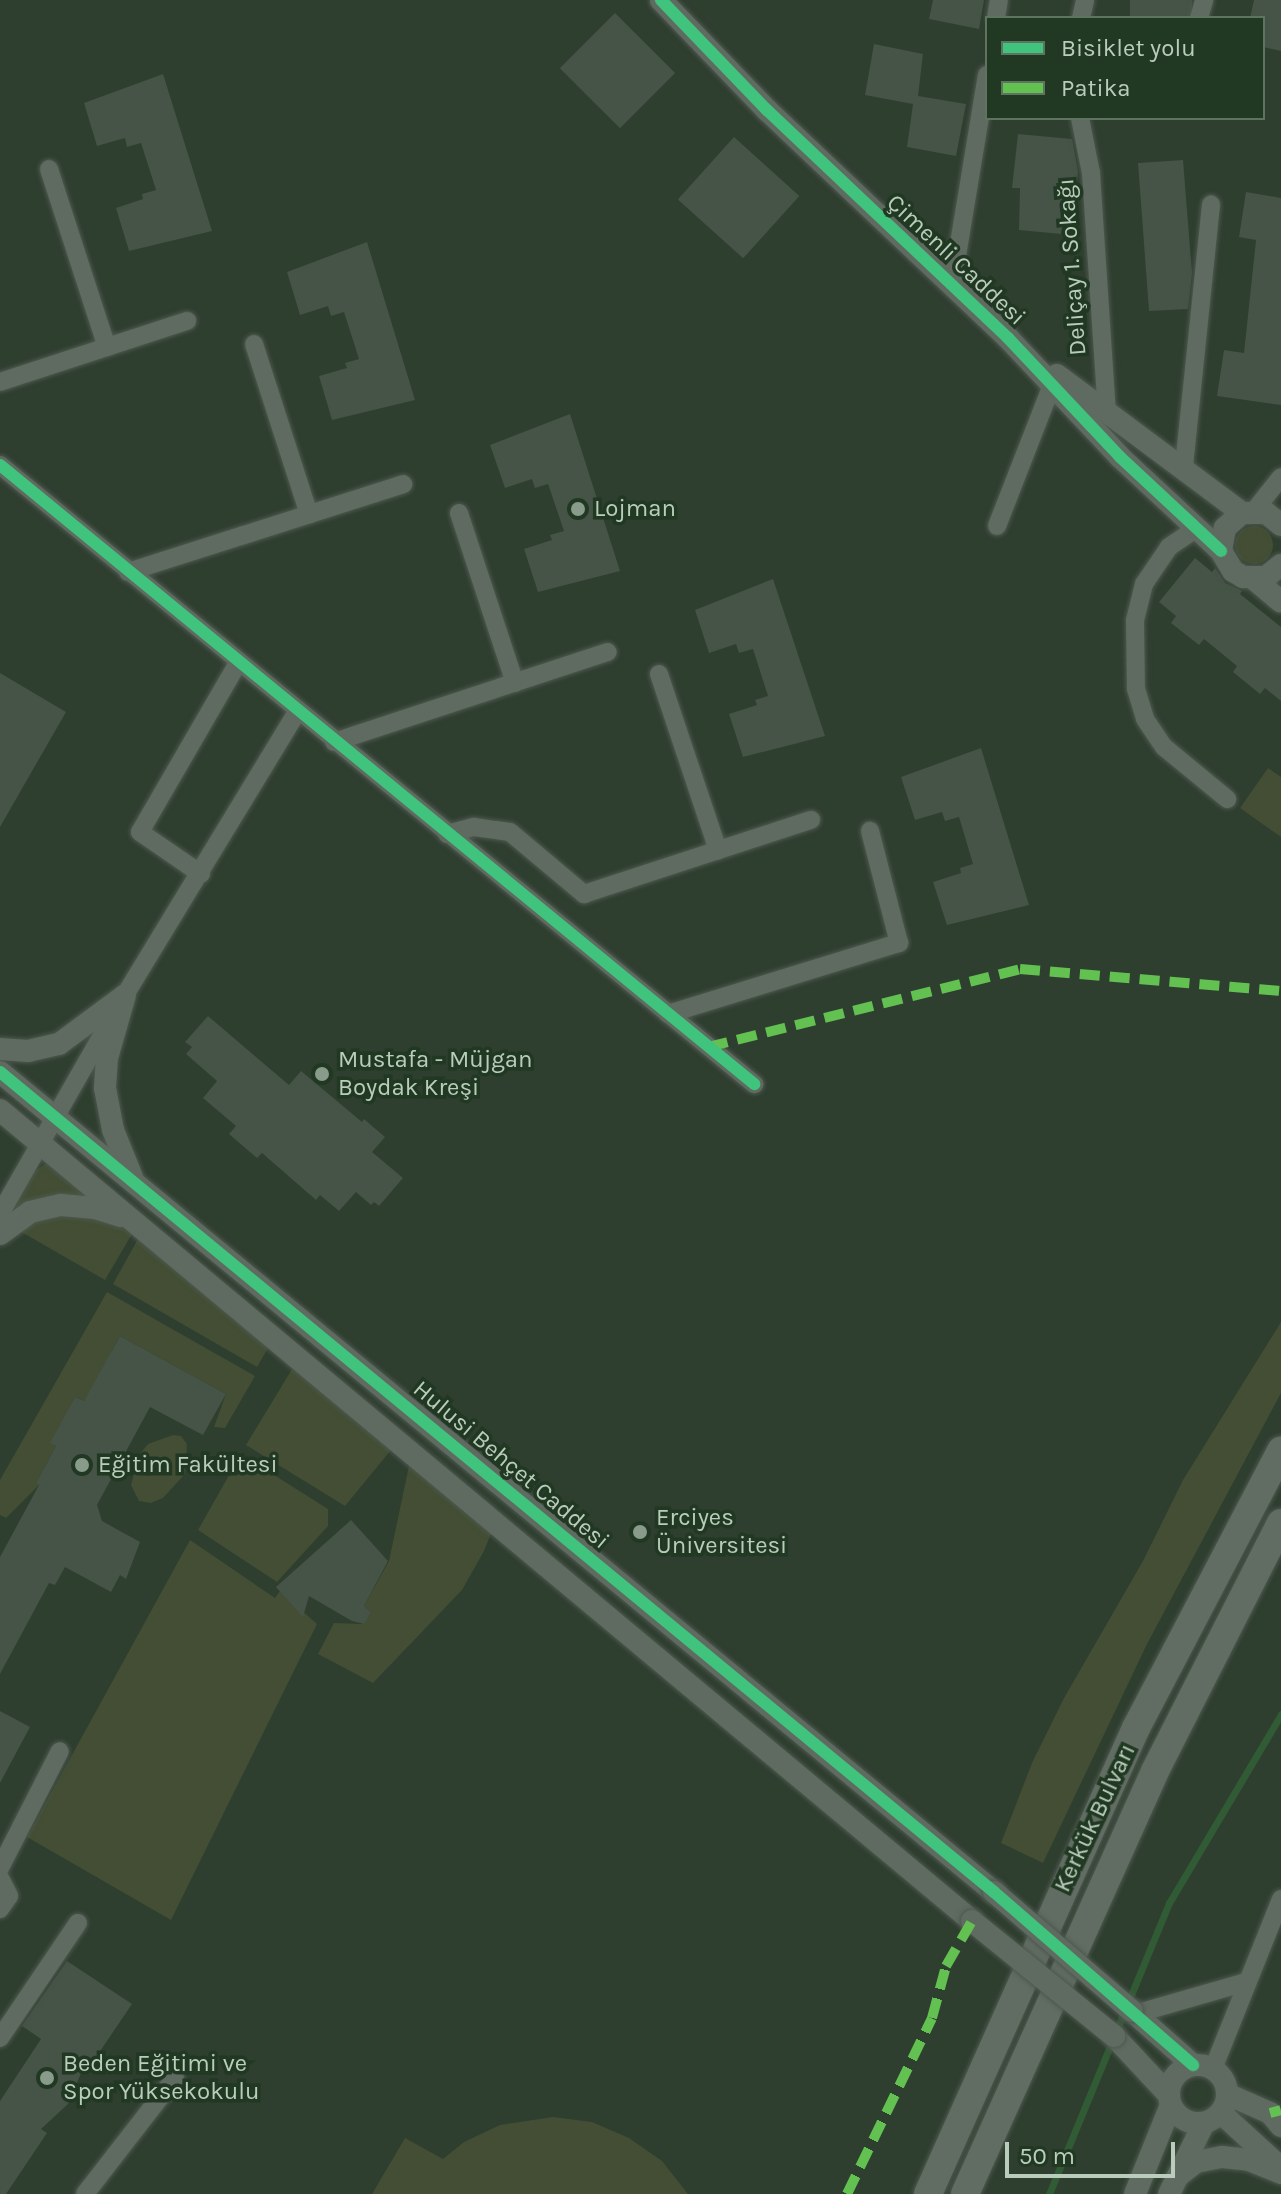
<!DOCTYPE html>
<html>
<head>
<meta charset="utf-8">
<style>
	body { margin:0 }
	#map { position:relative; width:1281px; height:2194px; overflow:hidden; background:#2e3e2f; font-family:Karla,sans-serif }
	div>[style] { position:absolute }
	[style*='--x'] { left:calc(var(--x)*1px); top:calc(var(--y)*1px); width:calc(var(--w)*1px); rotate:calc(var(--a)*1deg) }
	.green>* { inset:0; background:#434e34 }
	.round { border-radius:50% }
	.stream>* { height:7px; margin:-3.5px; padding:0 3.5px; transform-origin:3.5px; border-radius:3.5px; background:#315b34 }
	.building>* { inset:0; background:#465347; transform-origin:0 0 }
	.roads { filter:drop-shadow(0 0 2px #4d584e) drop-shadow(0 0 2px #4d584e) }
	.minor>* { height:18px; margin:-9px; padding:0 9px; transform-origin:9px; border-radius:9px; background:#5f6b60 }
	.tertiary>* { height:22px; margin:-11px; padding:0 11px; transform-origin:11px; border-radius:11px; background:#5f6b60 }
	.tertiary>.ring { margin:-11px; padding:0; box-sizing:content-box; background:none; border:22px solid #5f6b60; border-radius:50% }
	.primary>* { height:28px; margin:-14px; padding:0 14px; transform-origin:14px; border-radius:14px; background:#616c62 }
	.bridges { filter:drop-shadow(0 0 2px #4d584e) drop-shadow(0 0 2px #4d584e) }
	.tertiary-bridge>* { height:22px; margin:-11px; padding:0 11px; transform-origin:11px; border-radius:11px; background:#5f6b60 }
	.quiet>* { height:10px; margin-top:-5px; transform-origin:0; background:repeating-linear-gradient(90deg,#63c152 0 20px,transparent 0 30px) }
	.cycleway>* { height:12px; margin:-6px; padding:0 6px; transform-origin:6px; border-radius:6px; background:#40c37c }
	.dots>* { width:22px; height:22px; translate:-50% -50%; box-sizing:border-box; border:4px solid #213923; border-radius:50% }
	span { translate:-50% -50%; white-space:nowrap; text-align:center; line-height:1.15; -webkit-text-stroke:7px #213923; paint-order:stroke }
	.street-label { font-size:24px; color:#bacdbc }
	.poi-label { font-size:24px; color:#bacdbc }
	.left { translate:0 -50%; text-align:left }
	.legend { position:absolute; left:985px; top:16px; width:280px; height:104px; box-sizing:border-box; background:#213923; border:2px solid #5e7460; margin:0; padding:10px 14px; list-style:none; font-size:24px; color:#bacdbc }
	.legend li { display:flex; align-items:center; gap:16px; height:40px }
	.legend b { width:40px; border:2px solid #5e7460 }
	.scale { position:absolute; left:1005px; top:2142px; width:170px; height:36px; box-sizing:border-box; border:4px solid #bacdbc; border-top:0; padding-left:10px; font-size:24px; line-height:28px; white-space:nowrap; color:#bacdbc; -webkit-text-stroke:6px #213923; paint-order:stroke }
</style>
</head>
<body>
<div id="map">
	<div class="green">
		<i class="round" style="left:1235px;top:526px;width:38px;height:38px"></i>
		<i style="clip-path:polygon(1268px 768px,1281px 777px,1281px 837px,1240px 808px)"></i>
		<i style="clip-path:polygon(50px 1161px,142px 1217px,105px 1280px,4px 1222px,33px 1172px)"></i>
		<i style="clip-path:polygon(148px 1221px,278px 1331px,257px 1367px,113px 1284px)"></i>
		<i style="clip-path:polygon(107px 1292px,255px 1376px,225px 1428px,214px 1427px,226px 1394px,120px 1336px,111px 1352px,115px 1355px,84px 1401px,75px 1397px,51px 1443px,56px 1446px,36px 1483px,39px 1485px,6px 1518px,0 1515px,0 1480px)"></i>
		<i style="clip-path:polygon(1281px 1322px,1281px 1393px,1147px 1644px,1043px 1863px,1001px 1843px,1032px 1763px,1064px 1698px,1143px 1561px,1183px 1480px)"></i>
		<i style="clip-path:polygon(303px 1351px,405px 1433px,345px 1506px,246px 1445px)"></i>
		<i style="clip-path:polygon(173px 1435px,181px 1436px,187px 1444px,185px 1474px,163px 1498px,151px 1503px,139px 1501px,131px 1485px,139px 1455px,148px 1444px)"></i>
		<i style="clip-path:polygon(414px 1442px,499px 1513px,484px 1551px,462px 1590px,373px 1683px,318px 1654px,334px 1623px,363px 1624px,371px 1612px,364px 1606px,389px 1561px)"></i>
		<i style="clip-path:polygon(241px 1454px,328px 1509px,328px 1526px,277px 1582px,198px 1530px)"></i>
		<i style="clip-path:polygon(190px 1540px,275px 1598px,280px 1591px,317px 1624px,171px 1920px,27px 1837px)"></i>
		<i style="clip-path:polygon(553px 2117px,592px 2122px,629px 2138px,662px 2161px,688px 2194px,372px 2194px,405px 2138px,443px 2159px,464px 2142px,500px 2125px)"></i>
	</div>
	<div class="stream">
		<i style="--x:1049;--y:2194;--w:315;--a:-67.6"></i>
		<i style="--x:1169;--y:1903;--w:220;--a:-59.3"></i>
	</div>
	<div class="building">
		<i style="clip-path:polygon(933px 0,984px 0,979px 29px,929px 19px)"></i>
		<i style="left:1130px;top:0;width:62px;height:18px"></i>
		<i style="clip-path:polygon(1254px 0,1281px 0,1281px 51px,1263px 47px,1263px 18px,1250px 18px)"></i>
		<i style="left:615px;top:13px;width:85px;height:78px;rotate:45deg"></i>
		<i style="clip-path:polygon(874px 44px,923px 54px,918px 96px,966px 104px,956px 156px,907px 147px,913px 104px,865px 95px)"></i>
		<i style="clip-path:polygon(163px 74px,212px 231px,129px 251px,116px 208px,143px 199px,142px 194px,156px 190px,141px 143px,127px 147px,125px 138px,97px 146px,84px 103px)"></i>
		<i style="clip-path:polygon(1018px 134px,1072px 139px,1078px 172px,1076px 194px,1068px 193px,1061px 234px,1019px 230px,1020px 188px,1012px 188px)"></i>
		<i style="left:734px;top:137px;width:88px;height:84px;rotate:42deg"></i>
		<i style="clip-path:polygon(1183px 160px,1192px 273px,1188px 309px,1149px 311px,1138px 163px)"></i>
		<i style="clip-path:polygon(1246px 192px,1281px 198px,1281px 405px,1217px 396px,1224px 350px,1244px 353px,1256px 240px,1239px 237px)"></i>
		<i style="clip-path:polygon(367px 242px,415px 400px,332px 420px,319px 376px,347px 368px,345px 363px,359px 359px,344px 312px,331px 316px,328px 306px,300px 315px,287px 272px)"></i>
		<i style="clip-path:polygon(570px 414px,620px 571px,538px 592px,524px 549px,552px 540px,550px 535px,564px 531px,548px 484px,535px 488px,532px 479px,505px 488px,490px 445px)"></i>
		<i style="clip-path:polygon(1195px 558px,1212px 572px,1215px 568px,1225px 583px,1242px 591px,1240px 594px,1281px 627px,1281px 701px,1265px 688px,1260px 694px,1233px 672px,1237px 666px,1204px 639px,1199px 645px,1171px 623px,1176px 616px,1159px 602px)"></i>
		<i style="clip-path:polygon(773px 579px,825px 736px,743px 757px,729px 714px,757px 705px,755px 700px,768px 696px,753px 649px,739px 653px,736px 644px,709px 653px,695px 610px)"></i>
		<i style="clip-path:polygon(0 673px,66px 712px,0 827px)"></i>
		<i style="clip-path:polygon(981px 748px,1029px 905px,947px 925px,933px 882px,961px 873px,960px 868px,973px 864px,959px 817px,945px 821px,942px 812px,915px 820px,901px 777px)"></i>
		<i style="clip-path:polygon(208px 1016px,289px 1085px,301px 1071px,362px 1122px,364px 1119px,385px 1137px,372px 1152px,403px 1178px,379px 1206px,374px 1202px,371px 1205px,356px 1192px,339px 1211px,320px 1195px,316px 1200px,262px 1153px,257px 1158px,229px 1134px,236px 1126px,203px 1098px,217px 1081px,186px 1054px,192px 1047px,185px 1042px)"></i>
		<i style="clip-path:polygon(120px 1336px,226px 1394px,203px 1435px,150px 1407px,97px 1505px,102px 1521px,140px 1542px,126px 1579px,120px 1575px,111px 1592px,65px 1567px,55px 1585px,49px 1583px,0 1674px,0 1557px,39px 1485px,36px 1483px,56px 1446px,50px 1443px,75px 1397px,84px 1401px)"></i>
		<i style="clip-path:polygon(351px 1520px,388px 1561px,364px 1606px,371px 1612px,364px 1624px,352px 1621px,309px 1596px,303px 1617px,276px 1587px)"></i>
		<i style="clip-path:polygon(0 1711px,30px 1727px,0 1783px)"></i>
		<i style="clip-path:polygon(67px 1961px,132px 2004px,88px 2069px,84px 2066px,68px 2104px,41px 2129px,47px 2133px,6px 2194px,0 2194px,0 2101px,41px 2039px,22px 2026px)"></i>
	</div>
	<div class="roads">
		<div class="minor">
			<i style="--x:996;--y:18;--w:18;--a:-81"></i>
			<i style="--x:1081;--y:18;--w:18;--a:-77"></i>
			<i style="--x:1199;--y:18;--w:19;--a:-74"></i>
			<i style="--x:1080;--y:118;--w:56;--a:78.7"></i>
			<i style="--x:1091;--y:173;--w:241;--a:86.2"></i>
			<i style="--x:49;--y:169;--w:187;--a:72"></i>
			<i style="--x:952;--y:286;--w:214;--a:-80.6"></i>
			<i style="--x:254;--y:344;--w:179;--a:72.1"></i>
			<i style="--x:0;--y:382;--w:197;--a:-18.1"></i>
			<i style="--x:0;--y:465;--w:976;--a:39.38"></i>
			<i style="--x:1184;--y:466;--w:263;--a:-84.1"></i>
			<i style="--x:1254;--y:511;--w:43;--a:-51.5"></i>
			<i style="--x:459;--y:513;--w:179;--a:71.8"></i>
			<i style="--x:997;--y:526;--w:151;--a:-68.7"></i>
			<i style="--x:1197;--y:528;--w:34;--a:146"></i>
			<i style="--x:1169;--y:547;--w:45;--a:124"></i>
			<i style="--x:1144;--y:584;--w:38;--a:104"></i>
			<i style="--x:1135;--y:621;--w:68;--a:89.2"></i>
			<i style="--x:1136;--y:689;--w:31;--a:73"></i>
			<i style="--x:1145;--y:719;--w:34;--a:56"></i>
			<i style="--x:1164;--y:747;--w:82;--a:39.5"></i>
			<i style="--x:128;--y:572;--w:289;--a:-17.7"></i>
			<i style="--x:659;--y:674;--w:186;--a:71.5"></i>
			<i style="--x:334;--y:742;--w:288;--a:-18.2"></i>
			<i style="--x:447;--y:834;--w:28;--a:-15"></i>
			<i style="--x:474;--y:827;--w:36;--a:8"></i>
			<i style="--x:510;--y:832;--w:97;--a:40"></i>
			<i style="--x:584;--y:894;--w:239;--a:-18.1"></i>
			<i style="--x:201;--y:874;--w:74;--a:-145.5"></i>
			<i style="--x:140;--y:832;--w:195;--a:-59.9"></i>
			<i style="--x:668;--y:1014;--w:242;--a:-17.1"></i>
			<i style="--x:899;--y:943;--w:116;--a:-104.5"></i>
			<i style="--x:0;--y:1214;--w:252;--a:-60.3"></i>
			<i style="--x:125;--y:995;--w:331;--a:-58.7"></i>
			<i style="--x:0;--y:1868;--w:131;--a:-62.9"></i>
			<i style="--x:0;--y:1878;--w:20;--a:63"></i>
			<i style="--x:9;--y:1896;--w:16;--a:125"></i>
			<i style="--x:1135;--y:2014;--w:116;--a:-16.1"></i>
			<i style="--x:0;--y:2038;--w:139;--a:-55.9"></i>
			<i style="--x:1213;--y:2069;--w:183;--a:-68.2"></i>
			<i style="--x:85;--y:2194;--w:147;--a:-52.2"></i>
		</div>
		<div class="tertiary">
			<i style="--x:661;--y:0;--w:153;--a:46.1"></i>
			<i style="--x:767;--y:110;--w:332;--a:43.4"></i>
			<i style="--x:1008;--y:338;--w:163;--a:46.7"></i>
			<i style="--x:1120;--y:457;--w:138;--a:42.9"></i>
			<i style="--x:1057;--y:375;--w:231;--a:36.7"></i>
			<i style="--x:1281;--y:525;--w:19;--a:-141"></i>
			<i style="--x:1266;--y:513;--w:24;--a:180"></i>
			<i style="--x:1242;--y:513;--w:23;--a:139"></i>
			<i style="--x:1225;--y:528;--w:23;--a:100"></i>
			<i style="--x:1221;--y:551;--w:23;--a:59"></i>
			<i style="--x:1233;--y:571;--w:12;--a:31"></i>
			<i style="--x:1243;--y:577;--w:23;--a:0"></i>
			<i style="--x:1266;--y:577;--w:19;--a:-39"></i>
			<i style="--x:1254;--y:579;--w:35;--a:40"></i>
			<i style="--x:125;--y:995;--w:66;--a:105.9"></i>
			<i style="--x:107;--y:1058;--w:30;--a:94"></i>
			<i style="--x:105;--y:1088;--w:43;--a:79.2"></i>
			<i style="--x:113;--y:1130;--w:51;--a:68"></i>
			<i style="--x:0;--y:1049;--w:28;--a:4"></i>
			<i style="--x:28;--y:1051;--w:32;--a:-13"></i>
			<i style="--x:59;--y:1044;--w:81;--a:-36.4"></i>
			<i style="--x:0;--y:1072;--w:1289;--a:39.52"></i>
			<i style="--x:0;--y:1110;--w:1266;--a:39.84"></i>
			<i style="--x:0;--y:1234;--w:37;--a:-36"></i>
			<i style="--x:30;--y:1212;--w:32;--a:-13"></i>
			<i style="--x:61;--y:1205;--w:34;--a:5"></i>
			<i style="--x:95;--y:1208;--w:27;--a:17"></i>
			<i style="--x:1132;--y:2011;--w:81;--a:41.5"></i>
			<i style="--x:1114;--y:2036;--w:81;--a:47"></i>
			<i class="ring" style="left:1169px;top:2065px;width:36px;height:36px"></i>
			<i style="--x:1227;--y:2094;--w:47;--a:23.8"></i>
			<i style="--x:1270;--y:2113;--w:17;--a:50"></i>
			<i style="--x:1221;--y:2113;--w:81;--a:42.5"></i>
			<i style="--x:1178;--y:2176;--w:23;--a:-38"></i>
			<i style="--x:1196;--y:2162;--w:26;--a:-11"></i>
			<i style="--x:1222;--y:2157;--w:27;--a:6"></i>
			<i style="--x:1249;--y:2160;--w:35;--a:22"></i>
			<i style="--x:1135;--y:2194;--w:96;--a:-68"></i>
			<i style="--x:1169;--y:2194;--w:79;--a:-63.8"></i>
		</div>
		<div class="primary">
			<i style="--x:928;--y:2194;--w:510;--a:-65.95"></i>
			<i style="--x:1136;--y:1728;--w:313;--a:-62.4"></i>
			<i style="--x:965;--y:2194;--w:464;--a:-65.8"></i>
			<i style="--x:1155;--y:1771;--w:278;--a:-63.1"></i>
		</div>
	</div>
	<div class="bridges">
		<div class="tertiary-bridge">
			<i style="--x:994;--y:1892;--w:182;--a:40.8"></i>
			<i style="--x:972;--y:1921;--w:183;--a:39"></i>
		</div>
	</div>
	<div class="quiet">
		<i style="--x:708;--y:1047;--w:322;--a:-14"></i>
		<i style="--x:1020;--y:969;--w:262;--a:4.8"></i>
		<i style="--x:1270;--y:2113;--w:11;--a:-15"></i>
		<i style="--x:847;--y:2194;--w:195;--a:-64.2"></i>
		<i style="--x:932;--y:2018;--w:54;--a:-74.9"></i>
		<i style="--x:946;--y:1966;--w:52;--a:-60"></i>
	</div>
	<div class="cycleway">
		<i style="--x:661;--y:0;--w:153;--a:46.1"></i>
		<i style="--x:767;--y:110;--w:332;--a:43.4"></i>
		<i style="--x:1008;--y:338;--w:163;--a:46.7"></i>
		<i style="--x:1120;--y:457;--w:138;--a:42.9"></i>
		<i style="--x:0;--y:465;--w:976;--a:39.38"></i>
		<i style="--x:0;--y:1072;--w:1289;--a:39.52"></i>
		<i style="--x:994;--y:1892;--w:264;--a:41"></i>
	</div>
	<div class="dots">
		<i style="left:578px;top:509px;background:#899b8b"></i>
		<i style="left:322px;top:1074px;background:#899b8b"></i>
		<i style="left:82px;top:1465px;background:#899b8b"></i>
		<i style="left:640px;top:1532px;background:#899b8b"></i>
		<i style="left:47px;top:2078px;background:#899b8b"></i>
	</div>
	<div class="street-label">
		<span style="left:956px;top:260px;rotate:43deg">Çimenli Caddesi</span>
		<span style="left:1072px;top:267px;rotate:-94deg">Deliçay 1. Sokağı</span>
		<span style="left:511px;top:1465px;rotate:40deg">Hulusi Behçet Caddesi</span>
		<span style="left:1095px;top:1818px;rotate:-65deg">Kerkük Bulvarı</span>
	</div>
	<div class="poi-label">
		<span class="left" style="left:594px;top:509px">Lojman</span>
		<span class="left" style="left:338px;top:1074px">Mustafa - Müjgan<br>Boydak Kreşi</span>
		<span class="left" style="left:98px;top:1465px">Eğitim Fakültesi</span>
		<span class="left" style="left:656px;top:1532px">Erciyes<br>Üniversitesi</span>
		<span class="left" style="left:63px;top:2078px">Beden Eğitimi ve<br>Spor Yüksekokulu</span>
	</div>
	<ul class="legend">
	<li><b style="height:10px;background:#40c37c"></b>Bisiklet yolu</li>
	<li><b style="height:10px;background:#63c152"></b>Patika</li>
	</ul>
	<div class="scale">50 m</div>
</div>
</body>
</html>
